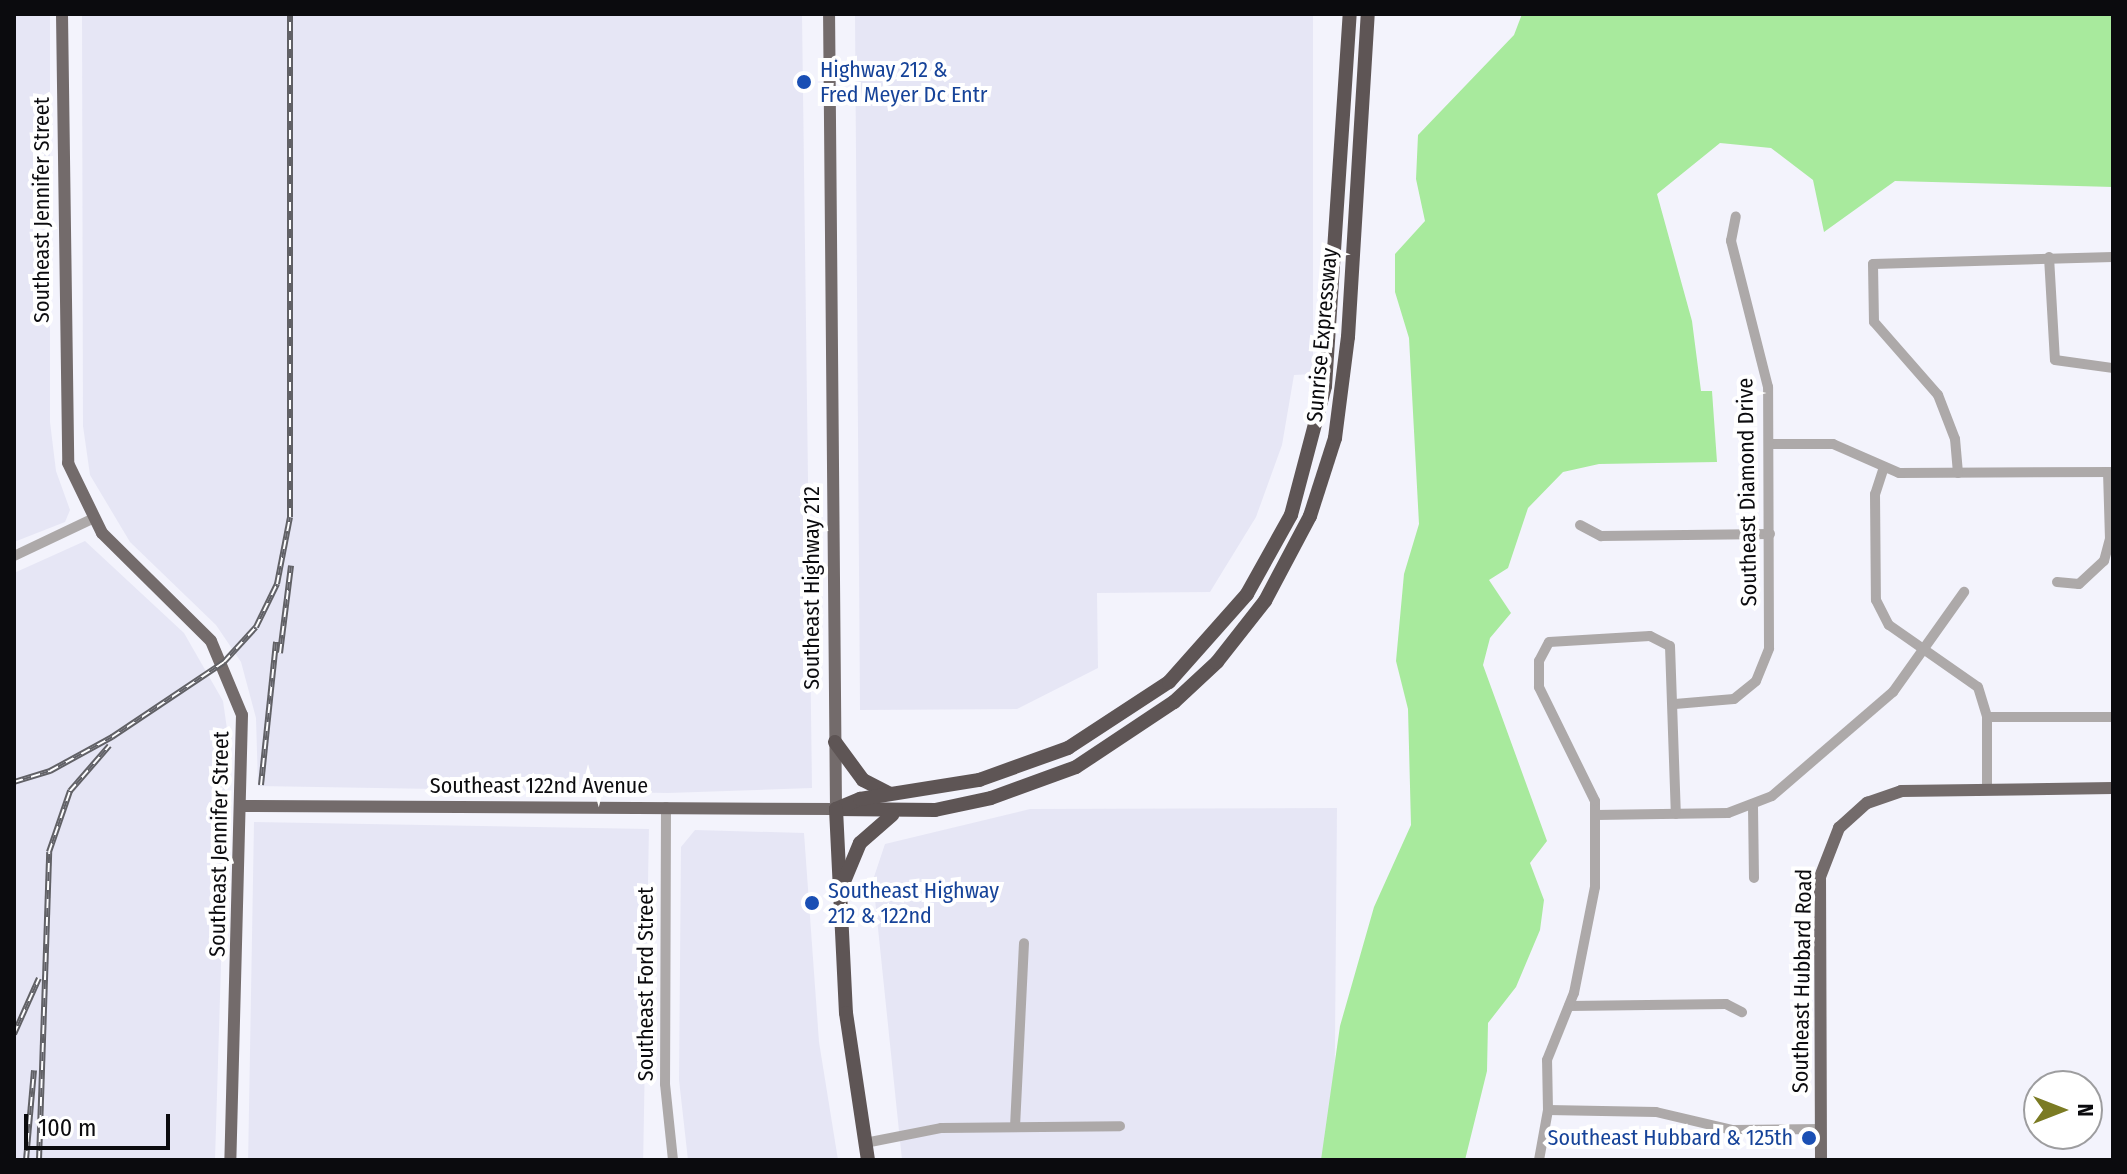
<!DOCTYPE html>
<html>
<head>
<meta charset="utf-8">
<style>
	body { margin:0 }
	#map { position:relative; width:2127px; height:1174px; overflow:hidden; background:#f3f3fc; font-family:"Fira Sans Condensed",sans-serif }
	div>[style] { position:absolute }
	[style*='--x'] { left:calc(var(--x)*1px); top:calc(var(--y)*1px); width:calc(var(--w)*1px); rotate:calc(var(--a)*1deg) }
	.built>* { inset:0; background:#e6e6f5; transform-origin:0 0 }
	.green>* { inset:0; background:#a8ea9d }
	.minor>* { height:10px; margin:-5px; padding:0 5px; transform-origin:5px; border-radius:5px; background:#ada9a9 }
	.major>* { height:12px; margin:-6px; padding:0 6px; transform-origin:6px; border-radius:6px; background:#736b6b }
	.highway>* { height:14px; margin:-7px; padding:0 7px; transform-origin:7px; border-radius:7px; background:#5e5555 }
	.rail>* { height:6px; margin-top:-3px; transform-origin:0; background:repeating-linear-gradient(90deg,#fff 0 9px,#616166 0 18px); box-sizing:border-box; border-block:2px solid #616166 }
	.dots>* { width:22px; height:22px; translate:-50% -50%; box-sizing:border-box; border:4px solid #fff; border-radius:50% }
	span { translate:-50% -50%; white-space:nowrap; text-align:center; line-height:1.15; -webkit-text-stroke:8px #fff; paint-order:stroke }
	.transit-label { font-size:22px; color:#164399 }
	.left { translate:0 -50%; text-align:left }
	.right { translate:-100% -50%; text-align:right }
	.street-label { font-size:22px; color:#0b0b0e }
	.frame { position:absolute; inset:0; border:16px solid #0b0b0e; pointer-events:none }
	.north { position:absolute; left:2023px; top:1070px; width:80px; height:80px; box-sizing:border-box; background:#fff; border:2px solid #9d9d9f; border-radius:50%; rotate:90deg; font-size:22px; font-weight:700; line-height:32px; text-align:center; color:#0b0b0e }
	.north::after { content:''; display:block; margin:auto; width:28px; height:36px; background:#7b7b23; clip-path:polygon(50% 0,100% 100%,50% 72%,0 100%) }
	.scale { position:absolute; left:24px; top:1114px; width:146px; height:36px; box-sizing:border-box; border:4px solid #0b0b0e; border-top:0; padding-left:10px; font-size:24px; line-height:28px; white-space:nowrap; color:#0b0b0e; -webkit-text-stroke:6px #fff; paint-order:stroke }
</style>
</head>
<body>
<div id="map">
	<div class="built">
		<i style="clip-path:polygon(14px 14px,50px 14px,50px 422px,56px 471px,70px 510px,65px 522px,14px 542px)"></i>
		<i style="clip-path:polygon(82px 14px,802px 14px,812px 788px,668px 793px,258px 786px,256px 718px,241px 662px,216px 625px,130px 542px,90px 475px,83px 426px)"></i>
		<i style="clip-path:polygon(855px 14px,1313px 14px,1313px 374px,1294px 375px,1282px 445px,1256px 517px,1210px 592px,1097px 593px,1098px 668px,1017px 709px,860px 710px)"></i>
		<i style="clip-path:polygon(85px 541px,184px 633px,223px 701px,228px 736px,215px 1160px,14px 1160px,14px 573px)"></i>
		<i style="clip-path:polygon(1337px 808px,1334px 1160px,902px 1160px,873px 880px,885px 844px,1030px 809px)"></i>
		<i style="left:254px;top:822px;width:395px;height:338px;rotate:1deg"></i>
		<i style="clip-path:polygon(695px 830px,804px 833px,819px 1042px,838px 1160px,688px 1160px,679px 1080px,681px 847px)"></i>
	</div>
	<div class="green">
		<i style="clip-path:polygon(1522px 14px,2113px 14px,2113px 187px,1895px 181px,1824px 232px,1813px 180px,1771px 148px,1720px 143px,1657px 194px,1692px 321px,1701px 391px,1712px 391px,1717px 462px,1599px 464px,1563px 472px,1528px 508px,1508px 568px,1489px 580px,1511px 613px,1490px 638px,1483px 665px,1547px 841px,1530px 863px,1544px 900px,1540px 930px,1516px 987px,1488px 1023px,1487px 1071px,1465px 1160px,1321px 1160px,1340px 1026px,1374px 907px,1411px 825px,1408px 709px,1396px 661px,1404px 574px,1419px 524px,1409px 338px,1395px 292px,1395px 254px,1425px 221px,1416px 179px,1418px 135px,1514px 35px)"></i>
	</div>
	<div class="minor">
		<i style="--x:2049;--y:257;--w:103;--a:86.7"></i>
		<i style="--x:2055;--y:360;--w:59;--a:7.9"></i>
		<i style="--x:1771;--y:444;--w:62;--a:0"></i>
		<i style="--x:1833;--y:444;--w:72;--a:23.7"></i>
		<i style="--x:1899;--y:473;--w:214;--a:-0.3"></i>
		<i style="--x:1883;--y:470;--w:25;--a:108"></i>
		<i style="--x:1875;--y:494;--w:106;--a:89.5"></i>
		<i style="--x:1876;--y:600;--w:28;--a:63"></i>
		<i style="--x:1889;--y:625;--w:108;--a:34.9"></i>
		<i style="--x:1978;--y:687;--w:31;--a:73"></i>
		<i style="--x:1987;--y:717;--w:72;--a:90"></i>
		<i style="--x:1958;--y:473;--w:34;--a:-95"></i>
		<i style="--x:1955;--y:439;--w:47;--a:-111.1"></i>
		<i style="--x:1938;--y:395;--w:97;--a:-131.2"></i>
		<i style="--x:1874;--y:322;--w:58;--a:-91"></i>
		<i style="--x:1873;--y:264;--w:240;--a:-1.7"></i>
		<i style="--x:1580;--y:525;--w:24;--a:28"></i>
		<i style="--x:1601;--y:536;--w:169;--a:-0.7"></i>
		<i style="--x:14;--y:556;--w:86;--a:-25.4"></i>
		<i style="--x:2057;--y:582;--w:22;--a:5"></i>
		<i style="--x:2079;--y:584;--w:34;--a:-43"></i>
		<i style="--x:2104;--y:561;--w:23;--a:-75"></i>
		<i style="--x:2110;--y:539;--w:67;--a:-91.7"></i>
		<i style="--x:1675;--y:704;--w:59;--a:-4.8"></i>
		<i style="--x:1734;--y:699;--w:28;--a:-39"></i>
		<i style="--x:1756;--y:681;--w:35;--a:-68"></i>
		<i style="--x:1769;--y:648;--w:261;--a:-90.2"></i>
		<i style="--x:1768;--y:387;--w:151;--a:-104.2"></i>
		<i style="--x:1731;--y:241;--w:25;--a:-79"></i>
		<i style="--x:1987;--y:717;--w:126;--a:0"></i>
		<i style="--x:666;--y:807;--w:277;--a:90.2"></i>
		<i style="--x:665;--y:1084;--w:76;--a:84"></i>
		<i style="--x:1753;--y:807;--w:71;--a:89.2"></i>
		<i style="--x:1596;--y:815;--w:132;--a:-0.9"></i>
		<i style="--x:1728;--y:813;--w:47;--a:-21.1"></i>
		<i style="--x:1772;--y:796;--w:160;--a:-40.7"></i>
		<i style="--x:1893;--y:692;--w:123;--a:-54.6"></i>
		<i style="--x:1569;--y:1006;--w:157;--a:-0.7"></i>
		<i style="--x:1726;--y:1004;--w:18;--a:27"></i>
		<i style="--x:1548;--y:1110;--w:108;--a:1.1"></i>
		<i style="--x:1656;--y:1112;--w:79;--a:13.2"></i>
		<i style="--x:1733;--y:1130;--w:87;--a:-0.7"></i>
		<i style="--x:1015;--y:1127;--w:184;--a:-87.2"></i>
		<i style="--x:865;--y:1143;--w:77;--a:-11.2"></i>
		<i style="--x:941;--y:1128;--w:179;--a:-0.6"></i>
		<i style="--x:1539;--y:1160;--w:51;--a:-79.8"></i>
		<i style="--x:1548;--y:1110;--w:50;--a:-91.1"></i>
		<i style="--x:1547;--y:1060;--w:72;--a:-68.1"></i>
		<i style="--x:1574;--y:993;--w:108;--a:-78.8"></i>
		<i style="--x:1595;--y:887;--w:86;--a:-90"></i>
		<i style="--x:1595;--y:801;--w:127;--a:-116.2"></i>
		<i style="--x:1539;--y:687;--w:26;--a:-90"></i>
		<i style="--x:1539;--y:661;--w:21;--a:-62"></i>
		<i style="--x:1549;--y:642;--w:101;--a:-3.4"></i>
		<i style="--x:1650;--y:636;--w:22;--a:27"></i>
		<i style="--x:1670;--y:646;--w:168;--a:88"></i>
	</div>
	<div class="major">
		<i style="--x:62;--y:14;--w:449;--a:89.2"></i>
		<i style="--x:68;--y:463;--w:78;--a:64.1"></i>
		<i style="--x:102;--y:533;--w:153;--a:44.7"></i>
		<i style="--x:211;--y:641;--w:80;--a:67.3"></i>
		<i style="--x:242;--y:715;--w:445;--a:91.5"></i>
		<i style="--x:242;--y:806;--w:594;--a:0.29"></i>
		<i style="--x:836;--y:809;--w:795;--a:-90.5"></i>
		<i style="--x:1821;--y:1160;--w:283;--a:-90.2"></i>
		<i style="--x:1820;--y:877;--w:53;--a:-68.8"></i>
		<i style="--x:1839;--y:828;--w:38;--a:-42"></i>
		<i style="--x:1867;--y:803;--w:36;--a:-19"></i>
		<i style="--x:1901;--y:791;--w:212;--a:-0.8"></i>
	</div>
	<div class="highway">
		<i style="--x:835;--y:742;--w:47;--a:53.6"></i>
		<i style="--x:863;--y:780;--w:30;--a:27"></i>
		<i style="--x:836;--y:809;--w:99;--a:0.6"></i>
		<i style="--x:935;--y:810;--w:57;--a:-12.1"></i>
		<i style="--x:991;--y:798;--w:90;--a:-20"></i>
		<i style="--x:1076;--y:767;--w:118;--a:-33.6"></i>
		<i style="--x:1174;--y:702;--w:59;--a:-42.9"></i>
		<i style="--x:1217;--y:662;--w:78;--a:-51.8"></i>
		<i style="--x:1265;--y:601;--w:96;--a:-62.1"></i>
		<i style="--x:1310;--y:516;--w:82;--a:-72.2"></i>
		<i style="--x:1335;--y:438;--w:102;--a:-82.7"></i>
		<i style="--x:1348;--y:337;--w:324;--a:-86.5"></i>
		<i style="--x:836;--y:809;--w:26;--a:-23"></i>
		<i style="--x:860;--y:799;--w:121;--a:-9.1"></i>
		<i style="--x:979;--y:780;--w:95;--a:-19.8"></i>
		<i style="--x:1068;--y:748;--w:121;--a:-33.2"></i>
		<i style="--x:1169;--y:682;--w:118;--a:-48.4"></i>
		<i style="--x:1247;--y:594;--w:90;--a:-60.9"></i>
		<i style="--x:1291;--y:515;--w:133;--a:-75.2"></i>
		<i style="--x:1325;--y:386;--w:373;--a:-86.2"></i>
		<i style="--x:836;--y:809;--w:204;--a:87.2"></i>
		<i style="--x:846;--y:1013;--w:149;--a:81.5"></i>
		<i style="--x:840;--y:891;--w:52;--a:-67.4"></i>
		<i style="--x:860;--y:843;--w:43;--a:-41.2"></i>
	</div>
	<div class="rail">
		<i style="--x:280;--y:653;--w:88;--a:-82.8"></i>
		<i style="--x:14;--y:782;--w:38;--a:-17"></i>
		<i style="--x:50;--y:771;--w:71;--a:-28.7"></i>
		<i style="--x:112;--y:737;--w:135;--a:-33.8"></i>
		<i style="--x:224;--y:662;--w:47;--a:-47.6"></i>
		<i style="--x:256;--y:627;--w:48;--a:-64"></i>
		<i style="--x:277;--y:584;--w:68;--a:-79"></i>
		<i style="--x:290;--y:517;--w:503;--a:-90"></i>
		<i style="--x:261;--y:785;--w:144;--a:-84"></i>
		<i style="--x:14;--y:1034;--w:61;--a:-65.9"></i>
		<i style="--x:26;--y:1160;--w:90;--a:-84.9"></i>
		<i style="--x:39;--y:1160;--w:308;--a:-88.1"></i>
		<i style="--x:49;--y:852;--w:65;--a:-71"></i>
		<i style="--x:70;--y:791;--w:60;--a:-49.1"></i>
	</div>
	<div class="dots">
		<i style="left:804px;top:82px;background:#1a4fb4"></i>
		<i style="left:812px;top:903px;background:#1a4fb4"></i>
		<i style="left:1809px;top:1138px;background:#1a4fb4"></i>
	</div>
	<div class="transit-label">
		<span class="left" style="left:820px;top:82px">Highway 212 &amp;<br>Fred Meyer Dc Entr</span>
		<span class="left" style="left:828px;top:903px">Southeast Highway<br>212 &amp; 122nd</span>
		<span class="right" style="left:1793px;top:1138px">Southeast Hubbard &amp; 125th</span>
	</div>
	<div class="street-label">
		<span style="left:42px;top:210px;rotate:-90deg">Southeast Jennifer Street</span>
		<span style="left:1322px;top:335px;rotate:-85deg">Sunrise Expressway</span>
		<span style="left:1747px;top:492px;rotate:-91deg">Southeast Diamond Drive</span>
		<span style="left:812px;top:588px;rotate:-90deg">Southeast Highway 212</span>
		<span style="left:539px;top:786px">Southeast 122nd Avenue</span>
		<span style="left:219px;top:844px;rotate:-89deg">Southeast Jennifer Street</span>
		<span style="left:1802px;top:981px;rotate:-89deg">Southeast Hubbard Road</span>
		<span style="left:646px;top:984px;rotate:-90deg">Southeast Ford Street</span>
	</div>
	<div class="frame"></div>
	<div class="north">N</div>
	<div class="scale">100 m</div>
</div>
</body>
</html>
